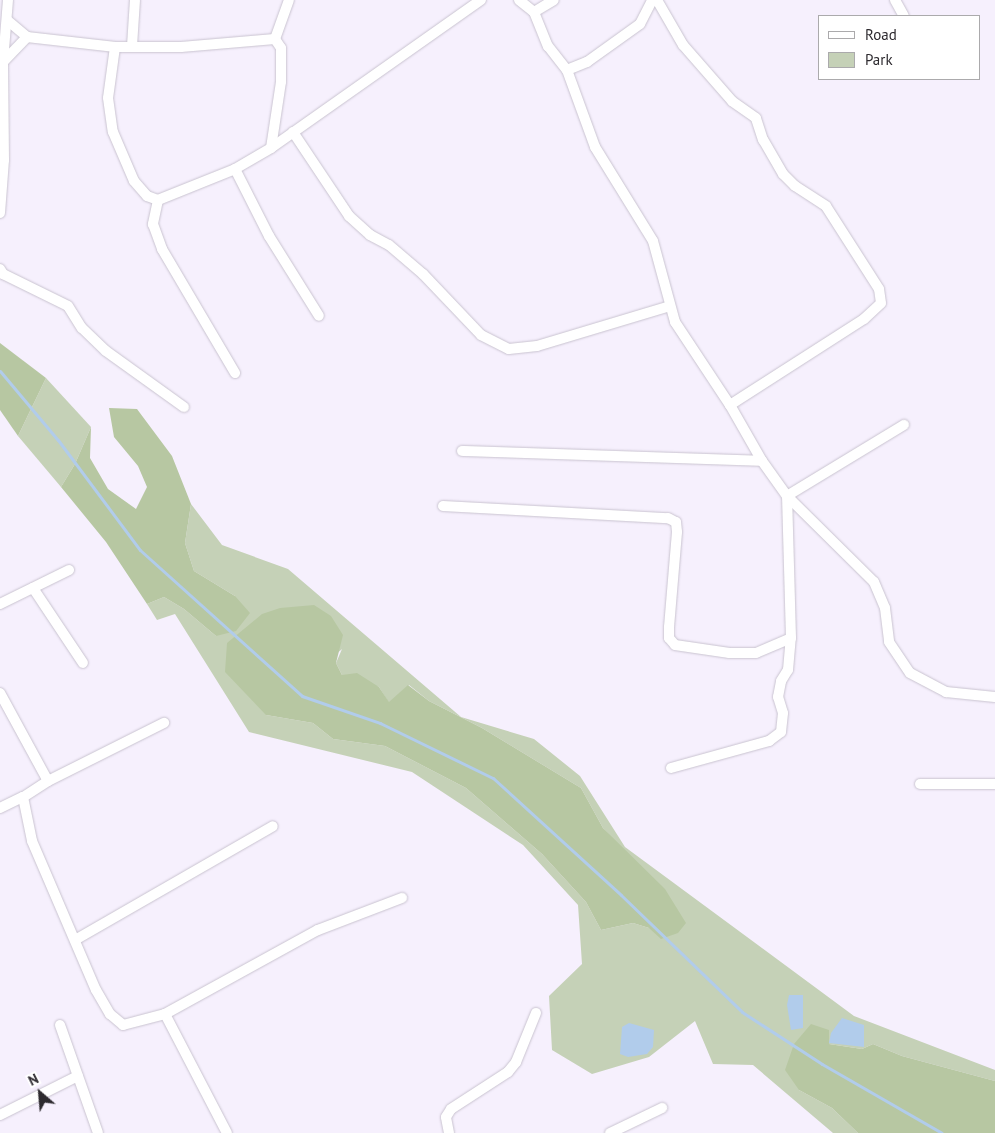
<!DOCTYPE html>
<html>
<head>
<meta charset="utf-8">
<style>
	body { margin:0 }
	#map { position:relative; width:995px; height:1133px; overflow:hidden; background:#f6f0fd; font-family:"PT Sans",sans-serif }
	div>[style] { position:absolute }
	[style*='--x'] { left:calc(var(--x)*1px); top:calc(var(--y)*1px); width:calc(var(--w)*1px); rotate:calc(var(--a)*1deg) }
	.green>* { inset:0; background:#c5d1b7 }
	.forest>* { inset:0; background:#b7c7a2 }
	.water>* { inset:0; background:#b1cceb }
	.stream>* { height:3px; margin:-1.5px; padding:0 1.5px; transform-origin:1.5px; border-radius:1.5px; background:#b1cceb }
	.roads { filter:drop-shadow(0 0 1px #c9c3d0) drop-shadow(0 0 1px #c9c3d0) }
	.street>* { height:10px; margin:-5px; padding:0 5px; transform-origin:5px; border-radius:5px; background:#fff }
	span { translate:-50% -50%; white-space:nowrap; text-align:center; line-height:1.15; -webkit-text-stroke:4px #fff; paint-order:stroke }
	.legend { position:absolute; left:818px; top:15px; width:162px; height:65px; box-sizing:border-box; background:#fff; border:1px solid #abaaac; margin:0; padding:6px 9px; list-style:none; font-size:15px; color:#2d2a2f }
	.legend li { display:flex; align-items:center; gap:10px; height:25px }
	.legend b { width:25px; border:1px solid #abaaac }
	.north { position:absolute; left:15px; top:1068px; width:50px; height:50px; -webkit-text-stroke:4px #fff; paint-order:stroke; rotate:333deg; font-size:14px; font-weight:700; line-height:20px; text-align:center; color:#2d2a2f }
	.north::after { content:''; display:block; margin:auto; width:18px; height:22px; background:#2d2a2f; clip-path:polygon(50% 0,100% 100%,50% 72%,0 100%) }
</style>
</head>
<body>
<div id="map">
	<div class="green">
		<i style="clip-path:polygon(46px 378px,91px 427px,75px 464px,61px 487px,18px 436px)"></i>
		<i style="clip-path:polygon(evenodd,191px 504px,222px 545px,288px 569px,461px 717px,534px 739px,580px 776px,625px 847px,854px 1016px,995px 1070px,995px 1081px,902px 1056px,873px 1044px,862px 1049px,829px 1044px,799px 1090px,832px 1108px,858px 1133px,833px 1133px,753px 1065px,713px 1064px,695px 1021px,649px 1057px,592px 1074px,552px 1050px,549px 996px,582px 964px,578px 905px,523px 845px,412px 772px,249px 732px,175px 614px,157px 620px,147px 604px,164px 597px,184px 609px,216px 636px,235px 596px,194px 571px,185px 543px,191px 504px,342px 649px,336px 663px,342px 675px,379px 687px,389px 703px,409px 685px,429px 701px,482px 728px,581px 788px,603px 828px,627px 854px,649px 928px,633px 923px,601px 930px,586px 902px,542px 854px,466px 788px,385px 746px,333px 739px,313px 723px,266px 715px,342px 649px)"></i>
	</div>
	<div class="forest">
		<i style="clip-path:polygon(0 343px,46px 378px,18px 436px,0 410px)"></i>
		<i style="clip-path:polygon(109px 408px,137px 409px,172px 456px,191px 504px,185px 543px,194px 571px,235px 596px,250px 613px,236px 631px,216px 636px,184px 609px,164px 597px,147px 604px,106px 542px,61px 487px,75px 464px,91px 427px,90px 458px,108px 489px,136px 509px,147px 487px,138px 466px,114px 437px)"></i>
		<i style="clip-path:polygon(314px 605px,331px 616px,343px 635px,336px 663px,342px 675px,357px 673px,379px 687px,389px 702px,408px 685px,429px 701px,482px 728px,581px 788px,603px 828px,665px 889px,686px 923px,678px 933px,661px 939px,649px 928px,633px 923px,601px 930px,586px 902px,542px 854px,466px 788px,385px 746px,333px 739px,313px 723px,266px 715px,225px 672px,227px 643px,262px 614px,280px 608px)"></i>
		<i style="clip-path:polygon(811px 1024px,829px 1030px,829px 1044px,862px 1049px,873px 1044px,902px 1056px,995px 1081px,995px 1133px,858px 1133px,832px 1108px,799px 1090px,785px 1070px,794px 1044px)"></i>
	</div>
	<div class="water">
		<i style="clip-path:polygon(789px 995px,803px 995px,803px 1028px,791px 1030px,787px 1005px)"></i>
		<i style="clip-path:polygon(842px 1018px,864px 1025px,864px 1047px,829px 1043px,831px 1033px)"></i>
		<i style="clip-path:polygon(629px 1023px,654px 1030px,653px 1047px,647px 1054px,628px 1057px,620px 1054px,622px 1027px)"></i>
	</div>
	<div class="stream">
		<i style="--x:0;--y:371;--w:90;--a:50"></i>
		<i style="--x:58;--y:440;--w:137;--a:53.3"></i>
		<i style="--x:140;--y:550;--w:218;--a:42"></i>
		<i style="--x:302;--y:696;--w:83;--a:19.1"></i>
		<i style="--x:380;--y:723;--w:126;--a:26"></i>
		<i style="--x:493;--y:778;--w:173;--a:42.4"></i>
		<i style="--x:621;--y:895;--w:168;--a:44"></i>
		<i style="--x:742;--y:1012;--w:95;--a:33"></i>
		<i style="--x:822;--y:1064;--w:138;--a:29.9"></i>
	</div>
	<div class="roads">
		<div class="street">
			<i style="--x:519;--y:0;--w:19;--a:39"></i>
			<i style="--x:534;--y:12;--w:37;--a:68"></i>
			<i style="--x:548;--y:46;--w:31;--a:52"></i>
			<i style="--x:567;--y:70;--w:82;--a:70"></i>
			<i style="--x:595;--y:147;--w:110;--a:58.3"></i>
			<i style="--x:653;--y:241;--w:84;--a:74.8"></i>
			<i style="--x:675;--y:322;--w:100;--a:56.5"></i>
			<i style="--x:730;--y:405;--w:159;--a:-32.7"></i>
			<i style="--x:864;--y:319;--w:23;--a:-43"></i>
			<i style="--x:881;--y:303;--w:14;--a:-98"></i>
			<i style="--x:879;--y:289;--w:98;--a:-122.6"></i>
			<i style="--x:826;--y:206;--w:37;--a:-147"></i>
			<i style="--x:795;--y:186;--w:17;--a:-135"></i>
			<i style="--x:783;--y:174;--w:39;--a:-120"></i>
			<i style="--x:763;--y:140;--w:23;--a:-108"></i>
			<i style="--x:756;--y:118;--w:29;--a:-145"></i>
			<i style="--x:732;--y:101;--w:74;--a:-131.2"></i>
			<i style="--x:683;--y:45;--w:52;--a:-120"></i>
			<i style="--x:895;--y:0;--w:18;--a:61"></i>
			<i style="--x:534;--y:12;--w:23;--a:-31"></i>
			<i style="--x:7;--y:20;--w:26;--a:40"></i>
			<i style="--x:27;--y:37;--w:89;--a:6.5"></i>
			<i style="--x:115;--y:47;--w:66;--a:0"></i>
			<i style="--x:181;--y:47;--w:94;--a:-4.9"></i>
			<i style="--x:275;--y:39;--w:41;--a:-70.3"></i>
			<i style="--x:132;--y:46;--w:46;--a:-86.3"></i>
			<i style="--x:115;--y:47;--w:51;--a:97.8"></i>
			<i style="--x:108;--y:98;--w:34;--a:82"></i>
			<i style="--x:113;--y:132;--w:53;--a:66.8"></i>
			<i style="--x:134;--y:181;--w:20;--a:49"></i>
			<i style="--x:147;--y:196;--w:12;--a:20"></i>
			<i style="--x:158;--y:200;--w:83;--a:-21.9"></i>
			<i style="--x:235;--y:169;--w:42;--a:-30.3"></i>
			<i style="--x:271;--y:148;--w:67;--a:-81.4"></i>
			<i style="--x:281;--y:82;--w:34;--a:-90"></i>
			<i style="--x:281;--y:48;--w:11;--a:-124"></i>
			<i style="--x:3;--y:62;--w:35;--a:-46"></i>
			<i style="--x:567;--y:70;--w:22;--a:-22"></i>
			<i style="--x:587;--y:62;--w:65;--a:-35.6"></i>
			<i style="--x:640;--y:24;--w:27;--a:-63"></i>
			<i style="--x:293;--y:132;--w:101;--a:56.3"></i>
			<i style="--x:349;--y:216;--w:28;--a:42"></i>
			<i style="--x:370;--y:235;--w:21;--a:28"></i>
			<i style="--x:389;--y:245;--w:45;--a:40.5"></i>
			<i style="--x:423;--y:274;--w:84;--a:46.4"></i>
			<i style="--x:481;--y:335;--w:31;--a:27"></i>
			<i style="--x:509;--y:349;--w:28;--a:-6"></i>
			<i style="--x:537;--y:346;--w:139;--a:-16.7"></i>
			<i style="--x:271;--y:148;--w:257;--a:-35.2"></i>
			<i style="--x:235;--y:169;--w:75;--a:63.1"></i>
			<i style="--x:269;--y:236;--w:94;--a:58"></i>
			<i style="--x:158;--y:200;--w:25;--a:102"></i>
			<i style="--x:153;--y:224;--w:27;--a:70"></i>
			<i style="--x:162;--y:249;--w:144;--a:59.5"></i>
			<i style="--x:0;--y:213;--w:53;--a:-85.7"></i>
			<i style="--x:4;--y:160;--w:98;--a:-90.6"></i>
			<i style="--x:3;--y:62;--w:62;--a:-85.4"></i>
			<i style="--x:0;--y:269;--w:6;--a:59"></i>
			<i style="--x:3;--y:274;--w:72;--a:26.2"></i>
			<i style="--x:68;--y:306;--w:26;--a:58"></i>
			<i style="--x:82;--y:328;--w:33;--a:44"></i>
			<i style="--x:106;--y:351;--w:96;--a:35.7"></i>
			<i style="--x:730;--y:405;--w:64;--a:60.3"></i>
			<i style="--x:762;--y:461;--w:43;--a:54.5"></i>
			<i style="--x:787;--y:496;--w:122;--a:44.7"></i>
			<i style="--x:874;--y:582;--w:28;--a:67"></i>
			<i style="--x:885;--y:608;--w:34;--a:83"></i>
			<i style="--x:889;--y:642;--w:37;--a:56"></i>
			<i style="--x:910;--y:673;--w:41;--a:27.8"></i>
			<i style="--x:946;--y:692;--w:49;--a:5.8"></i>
			<i style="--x:462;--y:451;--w:300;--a:1.9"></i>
			<i style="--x:443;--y:506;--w:225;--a:3.1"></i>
			<i style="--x:668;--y:518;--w:9;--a:27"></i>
			<i style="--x:676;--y:522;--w:10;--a:84"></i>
			<i style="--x:677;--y:532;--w:95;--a:94.8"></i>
			<i style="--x:669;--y:627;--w:11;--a:90"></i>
			<i style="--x:669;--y:638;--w:9;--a:49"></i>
			<i style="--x:675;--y:645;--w:55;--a:8.4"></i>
			<i style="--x:729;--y:653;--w:27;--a:0"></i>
			<i style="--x:756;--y:653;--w:38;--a:-23"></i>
			<i style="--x:33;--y:588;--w:90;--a:56.3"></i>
			<i style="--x:0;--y:604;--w:77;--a:-26.2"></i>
			<i style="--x:0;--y:693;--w:100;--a:61.4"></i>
			<i style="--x:48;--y:781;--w:30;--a:147"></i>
			<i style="--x:23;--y:797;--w:45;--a:78.4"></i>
			<i style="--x:32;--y:841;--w:162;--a:66.8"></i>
			<i style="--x:96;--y:990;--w:28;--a:60"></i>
			<i style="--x:110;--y:1014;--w:17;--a:40"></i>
			<i style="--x:123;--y:1025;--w:43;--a:-14.7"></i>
			<i style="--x:165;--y:1014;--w:175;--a:-28.8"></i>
			<i style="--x:318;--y:930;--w:90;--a:-20.9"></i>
			<i style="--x:671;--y:768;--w:102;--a:-15.4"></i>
			<i style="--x:769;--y:741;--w:15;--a:-37"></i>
			<i style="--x:781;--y:732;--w:19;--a:-84"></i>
			<i style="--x:783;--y:713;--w:17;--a:-107"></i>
			<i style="--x:778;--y:697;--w:16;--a:-79"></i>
			<i style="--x:781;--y:681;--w:13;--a:-58"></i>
			<i style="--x:788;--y:670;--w:32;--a:-85"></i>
			<i style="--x:791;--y:638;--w:142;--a:-91.6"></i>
			<i style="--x:787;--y:496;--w:137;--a:-31.3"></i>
			<i style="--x:48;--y:781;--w:130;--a:-26.6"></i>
			<i style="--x:920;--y:784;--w:75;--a:0"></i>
			<i style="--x:0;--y:808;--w:25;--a:-26"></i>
			<i style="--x:75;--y:940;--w:228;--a:-29.9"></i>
			<i style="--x:165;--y:1014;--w:134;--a:62.5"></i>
			<i style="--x:60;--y:1025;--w:114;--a:70.6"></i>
			<i style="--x:0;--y:1115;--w:87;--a:-26.6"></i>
			<i style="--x:449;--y:1133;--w:16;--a:-101"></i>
			<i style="--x:446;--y:1117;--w:9;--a:-58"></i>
			<i style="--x:451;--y:1109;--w:68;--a:-33"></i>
			<i style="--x:508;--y:1072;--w:13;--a:-51"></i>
			<i style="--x:516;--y:1062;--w:53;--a:-67.8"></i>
			<i style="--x:610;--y:1133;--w:58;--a:-25.7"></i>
		</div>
	</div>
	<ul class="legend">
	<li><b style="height:6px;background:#fff"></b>Road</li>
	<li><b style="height:14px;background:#c5d1b7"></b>Park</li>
	</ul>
	<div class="north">N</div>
</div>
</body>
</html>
